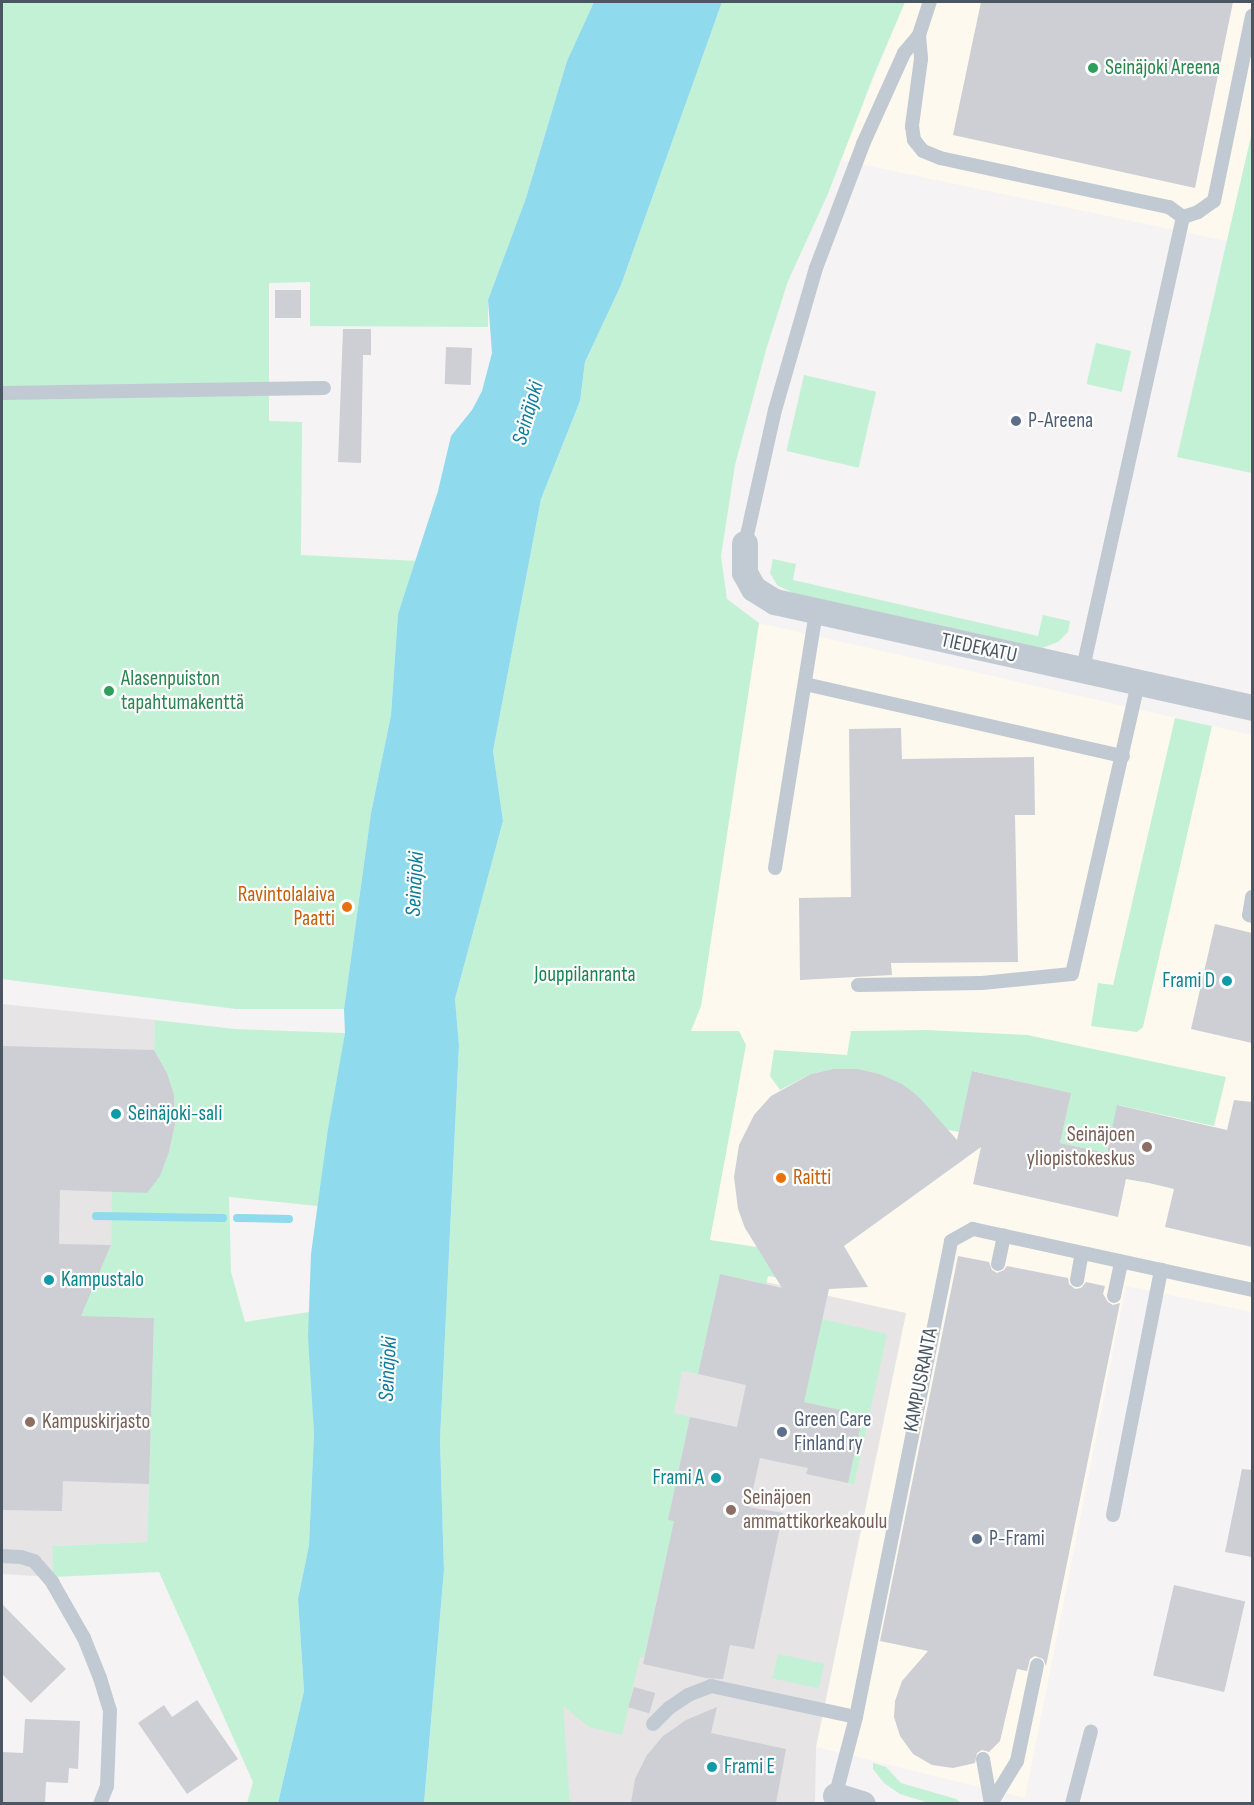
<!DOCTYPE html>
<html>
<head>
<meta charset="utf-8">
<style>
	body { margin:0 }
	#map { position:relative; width:1254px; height:1805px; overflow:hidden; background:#f5f3f3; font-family:"Sofia Sans Condensed",sans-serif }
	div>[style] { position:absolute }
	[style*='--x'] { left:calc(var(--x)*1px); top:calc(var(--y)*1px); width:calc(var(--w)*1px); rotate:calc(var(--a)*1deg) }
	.commercial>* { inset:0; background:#fdf9ef }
	.education>* { inset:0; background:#e6e4e5 }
	.green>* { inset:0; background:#c3f1d5; transform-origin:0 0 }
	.water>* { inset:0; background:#90daee }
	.stream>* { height:8px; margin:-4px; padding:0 4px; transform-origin:4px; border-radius:4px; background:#90daee }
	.building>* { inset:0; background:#cdcfd5; transform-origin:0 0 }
	.service>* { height:14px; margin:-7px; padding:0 7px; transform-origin:7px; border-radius:7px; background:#c1cad2 }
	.minor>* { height:26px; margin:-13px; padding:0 13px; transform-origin:13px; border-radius:13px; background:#c1cad2 }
	.dots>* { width:16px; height:16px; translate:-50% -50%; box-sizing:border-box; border:3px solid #fff; border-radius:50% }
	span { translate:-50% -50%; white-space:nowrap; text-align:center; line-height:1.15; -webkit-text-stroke:4.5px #fff; paint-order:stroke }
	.leisure-label { font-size:21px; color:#27864d }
	.left { translate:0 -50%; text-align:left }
	.service-label { font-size:21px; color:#4e5e75 }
	.street-label { font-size:21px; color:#4a5661 }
	.food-label { font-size:21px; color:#c56008 }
	.right { translate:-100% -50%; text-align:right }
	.park-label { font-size:21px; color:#17864f }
	.culture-label { font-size:21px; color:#0d838f }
	.education-label { font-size:21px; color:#785e54 }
	.water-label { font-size:22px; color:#0c7c9b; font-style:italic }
	.frame { position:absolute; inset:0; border:3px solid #4a5661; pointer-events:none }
</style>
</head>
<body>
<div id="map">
	<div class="commercial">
		<i style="clip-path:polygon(905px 2px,1252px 2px,1252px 132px,1227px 241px,841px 160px)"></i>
		<i style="clip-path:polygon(759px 623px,1252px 735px,1252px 1312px,1126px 1286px,1025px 1798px,816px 1747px,906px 1313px,642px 1255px,682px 1045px,701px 1006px)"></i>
	</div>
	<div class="education">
		<i style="clip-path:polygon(2px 1004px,155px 1020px,154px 1050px,167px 1073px,174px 1095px,175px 1124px,169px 1152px,147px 1193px,113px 1192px,111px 1245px,79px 1316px,154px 1318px,147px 1542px,52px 1546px,53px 1577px,2px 1574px)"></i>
		<i style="clip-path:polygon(642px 1255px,906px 1313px,816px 1747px,815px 1803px,570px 1804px,562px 1706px)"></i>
	</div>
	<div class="green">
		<i style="clip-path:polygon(2px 2px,594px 2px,567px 61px,526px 198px,488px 300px,488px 327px,310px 326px,310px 282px,269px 283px,269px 421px,302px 422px,301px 555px,417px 561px,398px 614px,391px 715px,371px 813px,344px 1009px,236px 1009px,2px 979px)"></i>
		<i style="clip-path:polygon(722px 2px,905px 2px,875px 72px,827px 196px,788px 281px,766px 350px,735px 465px,721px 556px,727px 599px,759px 623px,701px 1006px,691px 1031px,739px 1031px,746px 1045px,710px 1240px,757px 1247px,786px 1279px,768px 1276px,766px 1284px,720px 1274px,698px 1374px,682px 1371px,674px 1413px,690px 1417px,668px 1519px,718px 1531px,667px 1553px,644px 1657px,640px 1657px,622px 1735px,589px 1727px,563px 1706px,570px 1803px,424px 1804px,444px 1570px,440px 1440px,459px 1045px,455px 999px,503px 821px,493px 751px,541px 499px,580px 401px,585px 362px,621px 285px)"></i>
		<i style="clip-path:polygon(1252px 132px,1252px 473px,1177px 457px)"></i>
		<i style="left:1096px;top:343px;width:36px;height:42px;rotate:13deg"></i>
		<i style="left:804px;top:375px;width:74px;height:78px;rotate:13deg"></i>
		<i style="clip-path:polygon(773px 559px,796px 564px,793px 580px,1038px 636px,1043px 615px,1070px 621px,1068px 632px,1058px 642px,1042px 648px,793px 593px,777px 585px,770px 573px)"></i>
		<i style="clip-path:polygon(1175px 718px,1212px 726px,1143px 1027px,1137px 1032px,1091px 1026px,1098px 983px,1113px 985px)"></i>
		<i style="clip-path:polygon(155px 1020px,235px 1029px,345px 1033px,318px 1206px,229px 1197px,231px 1272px,245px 1322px,309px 1312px,314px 1433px,309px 1545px,298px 1599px,304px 1691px,278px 1803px,247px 1803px,253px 1782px,159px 1572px,53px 1577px,52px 1546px,147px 1542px,154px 1318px,79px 1316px,79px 1302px,91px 1292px,111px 1245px,112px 1192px,169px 1152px,175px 1124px,174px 1095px,167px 1073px,154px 1050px)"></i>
		<i style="clip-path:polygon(927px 1030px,1027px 1035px,1226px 1077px,1214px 1126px,1118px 1105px,1107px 1153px,1060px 1143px,1070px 1093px,973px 1071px,959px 1132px,943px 1129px,919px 1097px,880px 1074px,859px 1069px,833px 1069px,811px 1074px,780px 1090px,770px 1076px,774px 1050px,847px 1055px,851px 1031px)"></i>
		<i style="clip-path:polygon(822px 1319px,887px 1334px,854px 1485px,848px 1483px,862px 1415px,804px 1402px)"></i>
		<i style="left:778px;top:1654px;width:47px;height:25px;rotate:12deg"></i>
		<i style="clip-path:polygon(873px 1763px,886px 1767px,901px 1783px,956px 1799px,961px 1803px,929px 1803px,900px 1794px,884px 1783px,873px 1769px)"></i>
	</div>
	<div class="water">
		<i style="clip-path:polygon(594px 2px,722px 2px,621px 285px,585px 362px,580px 401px,541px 499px,493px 751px,503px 821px,455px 999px,459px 1045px,440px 1440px,444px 1570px,424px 1803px,278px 1803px,304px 1691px,298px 1599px,309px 1545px,314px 1433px,308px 1336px,311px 1254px,328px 1129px,345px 1033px,344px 1009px,371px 813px,391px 715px,398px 614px,438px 491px,451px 436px,472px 410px,482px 391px,492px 353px,488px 300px,526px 198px,567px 61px)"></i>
	</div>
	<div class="stream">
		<i style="--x:96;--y:1216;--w:127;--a:0.9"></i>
		<i style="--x:237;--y:1218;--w:52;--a:1.1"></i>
	</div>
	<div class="building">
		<i style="clip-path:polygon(981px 2px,1233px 2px,1195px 188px,953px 135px)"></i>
		<i style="left:275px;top:290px;width:26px;height:28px"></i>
		<i style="clip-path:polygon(343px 329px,371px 329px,371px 355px,363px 355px,361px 463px,338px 462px)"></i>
		<i style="left:446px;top:347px;width:26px;height:37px;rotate:2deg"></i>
		<i style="clip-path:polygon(901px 728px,902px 759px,1034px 757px,1035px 815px,1015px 815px,1018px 962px,891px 963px,892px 975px,800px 980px,799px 898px,851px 897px,849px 729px)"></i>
		<i style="clip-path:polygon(1215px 924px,1252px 933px,1252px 1043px,1191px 1029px)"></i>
		<i style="clip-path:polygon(2px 1046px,154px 1050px,167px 1073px,174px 1095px,175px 1124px,169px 1152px,160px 1176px,147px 1193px,60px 1190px,59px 1244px,111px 1245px,81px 1316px,154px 1318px,149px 1484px,63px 1481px,62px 1511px,2px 1510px)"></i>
		<i style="clip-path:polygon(833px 1069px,859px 1069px,880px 1074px,902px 1084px,919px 1097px,957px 1140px,972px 1071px,1071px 1093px,1060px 1143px,1107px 1153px,1117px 1105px,1227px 1130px,1234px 1100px,1252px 1102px,1252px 1247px,1165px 1227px,1174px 1189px,1149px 1183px,1126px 1179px,1118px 1217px,973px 1184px,981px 1147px,844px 1246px,868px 1287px,829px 1289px,804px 1402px,863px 1415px,848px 1483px,806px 1474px,808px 1468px,760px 1458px,749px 1507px,783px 1513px,754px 1649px,730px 1645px,723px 1679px,706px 1678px,643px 1664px,674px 1521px,668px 1520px,690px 1417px,737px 1427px,746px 1385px,698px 1374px,720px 1274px,782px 1288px,745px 1228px,738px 1209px,734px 1177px,739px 1145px,754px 1115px,771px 1096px,811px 1074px)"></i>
		<i style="clip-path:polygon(958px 1256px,989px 1262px,992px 1270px,997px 1273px,1004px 1270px,1007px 1266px,1068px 1278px,1069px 1284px,1075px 1289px,1081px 1288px,1086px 1282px,1105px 1286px,1103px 1294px,1108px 1302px,1113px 1305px,1120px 1303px,1046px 1666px,1043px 1659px,1035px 1656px,1030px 1659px,1027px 1671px,1017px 1669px,1000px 1741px,989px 1752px,982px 1750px,977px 1753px,975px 1763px,953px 1768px,932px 1765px,913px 1754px,900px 1736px,894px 1717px,895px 1701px,902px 1681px,928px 1651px,880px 1641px)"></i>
		<i style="clip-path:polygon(1242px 1469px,1252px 1470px,1252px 1557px,1225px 1552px)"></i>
		<i style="left:1174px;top:1585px;width:73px;height:93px;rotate:13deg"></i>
		<i style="clip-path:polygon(2px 1604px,66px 1669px,31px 1703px,2px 1674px)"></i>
		<i style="left:634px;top:1687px;width:22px;height:21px;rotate:16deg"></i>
		<i style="clip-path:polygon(197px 1700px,238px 1759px,187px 1794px,138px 1723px,164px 1705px,172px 1717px)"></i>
		<i style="clip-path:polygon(717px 1707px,711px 1733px,786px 1749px,776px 1803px,631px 1803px,635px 1779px,647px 1755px,663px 1736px,686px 1720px)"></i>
		<i style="clip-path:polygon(25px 1719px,80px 1721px,78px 1769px,69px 1768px,68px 1783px,46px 1782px,45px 1803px,2px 1803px,2px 1752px,23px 1753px)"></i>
	</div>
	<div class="service">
		<i style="--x:919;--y:35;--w:24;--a:85"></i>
		<i style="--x:921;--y:59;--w:68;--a:97.7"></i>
		<i style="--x:912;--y:126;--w:14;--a:82"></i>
		<i style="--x:914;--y:140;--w:14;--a:51"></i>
		<i style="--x:923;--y:151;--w:18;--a:22"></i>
		<i style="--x:940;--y:158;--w:234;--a:12.1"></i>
		<i style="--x:1169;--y:207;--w:17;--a:36"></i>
		<i style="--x:1183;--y:217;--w:465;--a:102.5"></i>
		<i style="--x:1183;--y:217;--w:16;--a:-18"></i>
		<i style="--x:1198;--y:212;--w:19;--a:-35"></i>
		<i style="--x:1214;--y:201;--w:189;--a:-78.4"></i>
		<i style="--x:2;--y:393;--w:322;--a:-0.9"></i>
		<i style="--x:745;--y:544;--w:137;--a:-77.4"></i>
		<i style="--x:775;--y:410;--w:148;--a:-73.9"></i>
		<i style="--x:816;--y:268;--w:133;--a:-69.2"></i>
		<i style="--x:863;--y:144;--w:100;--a:-65.7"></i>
		<i style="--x:904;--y:53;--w:23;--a:-50"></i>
		<i style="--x:919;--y:35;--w:35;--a:-72"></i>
		<i style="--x:805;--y:684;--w:326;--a:12.8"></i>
		<i style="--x:775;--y:868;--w:259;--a:-80.9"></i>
		<i style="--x:1252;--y:897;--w:18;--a:99"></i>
		<i style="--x:1249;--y:915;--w:3;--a:18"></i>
		<i style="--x:858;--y:985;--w:124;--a:-0.9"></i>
		<i style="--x:982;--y:983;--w:90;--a:-5.7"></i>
		<i style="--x:1072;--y:974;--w:298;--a:-77.2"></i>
		<i style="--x:998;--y:1264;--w:29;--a:-78"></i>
		<i style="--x:1077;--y:1280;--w:27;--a:-80"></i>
		<i style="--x:1114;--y:1296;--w:35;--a:-78"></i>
		<i style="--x:1113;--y:1515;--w:250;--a:-78.9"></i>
		<i style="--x:2;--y:1556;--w:19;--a:3"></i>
		<i style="--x:21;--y:1557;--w:14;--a:17"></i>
		<i style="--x:34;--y:1561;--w:28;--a:49"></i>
		<i style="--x:52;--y:1582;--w:64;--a:60.3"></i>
		<i style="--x:84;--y:1638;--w:43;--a:68.2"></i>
		<i style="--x:100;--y:1678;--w:34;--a:73"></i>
		<i style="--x:110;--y:1711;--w:75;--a:92.3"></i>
		<i style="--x:107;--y:1786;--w:19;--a:111"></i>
		<i style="--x:653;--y:1724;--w:23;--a:-45"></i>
		<i style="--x:669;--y:1708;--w:23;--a:-34"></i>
		<i style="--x:688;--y:1695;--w:25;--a:-21"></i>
		<i style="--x:711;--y:1686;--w:148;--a:12.1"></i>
		<i style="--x:983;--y:1759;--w:46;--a:79.9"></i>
		<i style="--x:834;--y:1801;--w:87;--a:-75.3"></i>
		<i style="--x:856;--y:1717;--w:485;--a:-78.7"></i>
		<i style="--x:951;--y:1241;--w:25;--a:-29"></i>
		<i style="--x:973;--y:1229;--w:286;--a:12.3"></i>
		<i style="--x:992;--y:1802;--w:48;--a:-58.6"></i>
		<i style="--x:1017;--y:1761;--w:98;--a:-78.2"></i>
		<i style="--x:1072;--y:1804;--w:75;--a:-75.4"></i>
	</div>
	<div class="minor">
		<i style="--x:745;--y:544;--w:29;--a:90"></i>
		<i style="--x:745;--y:573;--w:18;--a:61"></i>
		<i style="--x:754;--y:589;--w:25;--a:32"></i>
		<i style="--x:775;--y:602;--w:489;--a:12.5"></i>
		<i style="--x:836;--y:1796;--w:28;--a:17"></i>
	</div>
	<div class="dots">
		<i style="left:1093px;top:68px;background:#2e9e5b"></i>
		<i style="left:1016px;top:421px;background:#5c6f8a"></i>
		<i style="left:109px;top:691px;background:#2e9e5b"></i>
		<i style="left:347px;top:907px;background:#e8710a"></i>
		<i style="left:1227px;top:981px;background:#0f9aa8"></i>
		<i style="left:116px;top:1114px;background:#0f9aa8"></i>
		<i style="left:1147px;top:1147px;background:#8d6e63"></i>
		<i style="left:781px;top:1178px;background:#e8710a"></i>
		<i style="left:49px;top:1280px;background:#0f9aa8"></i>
		<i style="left:30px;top:1422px;background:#8d6e63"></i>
		<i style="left:782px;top:1432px;background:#5c6f8a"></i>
		<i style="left:716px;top:1478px;background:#0f9aa8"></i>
		<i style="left:731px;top:1510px;background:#8d6e63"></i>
		<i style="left:977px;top:1539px;background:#5c6f8a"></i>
		<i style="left:712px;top:1767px;background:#0f9aa8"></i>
	</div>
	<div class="leisure-label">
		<span class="left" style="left:1105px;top:68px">Seinäjoki Areena</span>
		<span class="left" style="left:121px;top:691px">Alasenpuiston<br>tapahtumakenttä</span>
	</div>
	<div class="service-label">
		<span class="left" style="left:1028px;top:421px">P-Areena</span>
		<span class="left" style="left:794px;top:1432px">Green Care<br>Finland ry</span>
		<span class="left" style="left:989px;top:1539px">P-Frami</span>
	</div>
	<div class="street-label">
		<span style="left:979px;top:648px;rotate:12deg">TIEDEKATU</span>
		<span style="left:921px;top:1380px;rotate:-79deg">KAMPUSRANTA</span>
	</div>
	<div class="food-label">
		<span class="right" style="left:335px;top:907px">Ravintolalaiva<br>Paatti</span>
		<span class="left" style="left:793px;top:1178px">Raitti</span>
	</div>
	<div class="park-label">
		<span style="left:585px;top:975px">Jouppilanranta</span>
	</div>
	<div class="culture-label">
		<span class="right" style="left:1215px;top:981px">Frami D</span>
		<span class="left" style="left:128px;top:1114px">Seinäjoki-sali</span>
		<span class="left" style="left:61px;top:1280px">Kampustalo</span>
		<span class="right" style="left:704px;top:1478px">Frami A</span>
		<span class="left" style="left:724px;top:1767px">Frami E</span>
	</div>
	<div class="education-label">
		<span class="right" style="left:1135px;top:1147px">Seinäjoen<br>yliopistokeskus</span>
		<span class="left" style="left:42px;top:1422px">Kampuskirjasto</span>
		<span class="left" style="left:743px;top:1510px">Seinäjoen<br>ammattikorkeakoulu</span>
	</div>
	<div class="water-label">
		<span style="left:528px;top:413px;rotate:-74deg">Seinäjoki</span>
		<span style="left:415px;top:884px;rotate:-87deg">Seinäjoki</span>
		<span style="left:388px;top:1369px;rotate:-87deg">Seinäjoki</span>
	</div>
	<div class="frame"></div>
</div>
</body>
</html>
